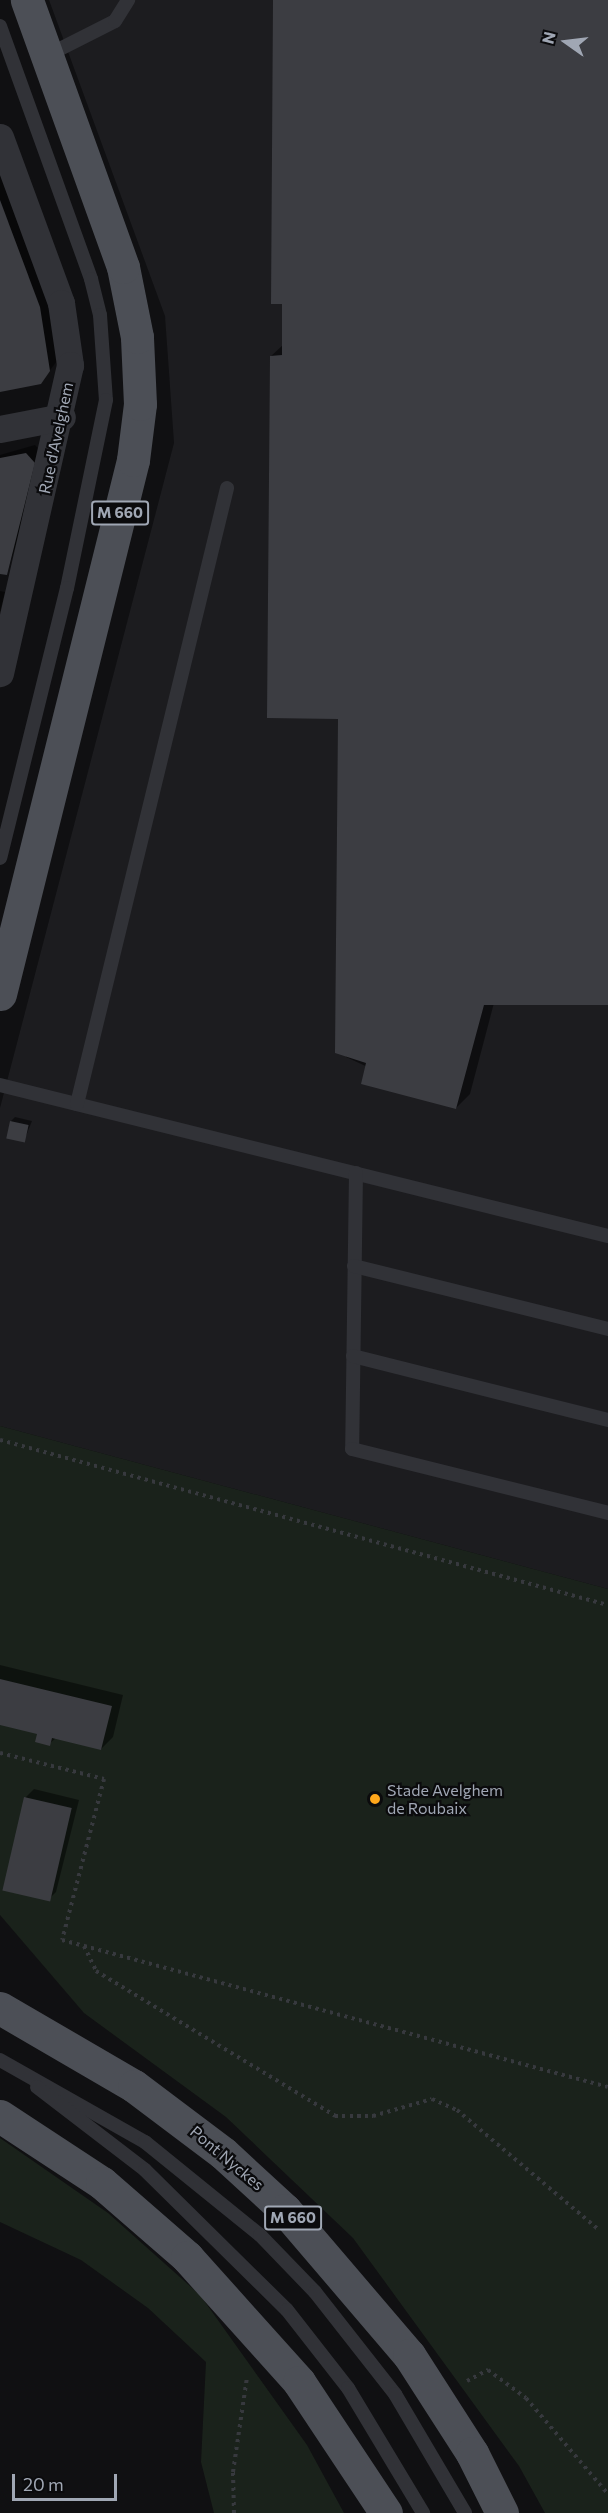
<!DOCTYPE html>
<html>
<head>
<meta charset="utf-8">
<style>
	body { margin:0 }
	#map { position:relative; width:608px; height:2513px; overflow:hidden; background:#101012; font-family:Commissioner,sans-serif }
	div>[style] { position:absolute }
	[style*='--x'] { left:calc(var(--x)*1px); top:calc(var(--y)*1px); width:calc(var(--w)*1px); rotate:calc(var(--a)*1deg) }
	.built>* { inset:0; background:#1c1c1f }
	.green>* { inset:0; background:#1a221b }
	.shadow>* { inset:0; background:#0007 }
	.building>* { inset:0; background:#3c3d42; transform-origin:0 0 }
	.path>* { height:4px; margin-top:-2px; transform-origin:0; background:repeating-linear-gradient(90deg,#37393e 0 3px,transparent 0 7.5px) }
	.lane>* { height:14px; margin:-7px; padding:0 7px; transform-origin:7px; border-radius:7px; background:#313237 }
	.street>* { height:27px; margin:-13.5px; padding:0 13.5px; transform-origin:13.5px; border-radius:13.5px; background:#313237 }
	.primary>* { height:33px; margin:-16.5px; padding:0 16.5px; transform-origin:16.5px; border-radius:16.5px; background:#4c4f56 }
	.dots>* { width:16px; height:16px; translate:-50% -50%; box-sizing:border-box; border:3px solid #0b0b0d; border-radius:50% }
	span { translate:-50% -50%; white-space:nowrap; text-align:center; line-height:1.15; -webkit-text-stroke:4.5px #0b0b0d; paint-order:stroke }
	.shield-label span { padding:2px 4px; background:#0b0b0d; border:2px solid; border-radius:4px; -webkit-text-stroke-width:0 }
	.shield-label { font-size:15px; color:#a0a7b4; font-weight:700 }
	.street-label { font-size:16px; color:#a0a7b4 }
	.poi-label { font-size:16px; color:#a0a7b4 }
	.left { translate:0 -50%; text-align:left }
	.north { position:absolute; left:536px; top:12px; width:60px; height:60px; -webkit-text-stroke:4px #0b0b0d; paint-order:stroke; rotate:284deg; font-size:16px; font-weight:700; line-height:24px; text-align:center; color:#a0a7b4 }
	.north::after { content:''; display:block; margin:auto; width:21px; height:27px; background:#a0a7b4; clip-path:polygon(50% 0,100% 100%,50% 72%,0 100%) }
	.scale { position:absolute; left:12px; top:2474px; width:105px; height:27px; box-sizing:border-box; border:3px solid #a0a7b4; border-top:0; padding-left:8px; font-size:18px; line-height:21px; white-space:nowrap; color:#a0a7b4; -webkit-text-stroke:4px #0b0b0d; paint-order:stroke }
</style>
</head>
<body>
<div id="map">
	<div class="built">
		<i style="clip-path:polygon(49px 0,608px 0,608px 1589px,0 1426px,0 1108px,174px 443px,165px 316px)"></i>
	</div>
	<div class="green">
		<i style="clip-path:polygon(0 1426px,608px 1589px,608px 2513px,545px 2513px,519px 2466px,353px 2238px,226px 2117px,84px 2013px,0 1915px)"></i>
		<i style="clip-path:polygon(0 2138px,108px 2213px,200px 2295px,307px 2445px,344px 2513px,214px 2513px,201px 2462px,206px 2362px,148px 2308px,81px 2260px,0 2222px)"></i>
	</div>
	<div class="shadow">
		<i style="clip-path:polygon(275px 0,608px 0,608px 1004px,494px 1003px,470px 1094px,456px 1108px,346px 1057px,340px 717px,271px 356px,284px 344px)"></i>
		<i style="clip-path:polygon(0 170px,48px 298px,57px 361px,41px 382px,0 391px)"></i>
		<i style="clip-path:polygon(35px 445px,43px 454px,7px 574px,0 572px,0 455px)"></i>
		<i style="clip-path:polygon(0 591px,5px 592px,0 612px)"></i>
		<i style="clip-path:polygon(15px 1117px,32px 1121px,24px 1141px,11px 1121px)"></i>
		<i style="clip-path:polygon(0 1665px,123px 1695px,113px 1737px,101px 1749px,56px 1738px,49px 1744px,39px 1733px,0 1724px)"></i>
		<i style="clip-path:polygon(34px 1789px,79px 1800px,56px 1892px,48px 1900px,26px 1797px)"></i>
	</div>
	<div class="building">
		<i style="clip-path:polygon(273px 0,608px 0,608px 1005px,484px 1005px,456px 1109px,361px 1084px,366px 1063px,335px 1053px,338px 719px,267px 718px,270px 356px,282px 355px,282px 304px,271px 304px)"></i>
		<i style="clip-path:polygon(0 200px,40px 307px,50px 371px,41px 384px,0 392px)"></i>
		<i style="clip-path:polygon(26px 453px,35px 463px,7px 575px,0 574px,0 458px)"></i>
		<i style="left:10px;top:1121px;width:19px;height:18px;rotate:12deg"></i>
		<i style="clip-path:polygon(0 1679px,112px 1706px,101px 1750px,52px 1738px,50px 1746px,35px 1742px,37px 1734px,0 1725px)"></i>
		<i style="left:24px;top:1797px;width:49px;height:96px;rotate:13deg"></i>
	</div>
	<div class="path">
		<i style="--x:0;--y:1440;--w:630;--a:15.18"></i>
		<i style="--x:0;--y:1753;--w:107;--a:14"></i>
		<i style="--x:104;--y:1779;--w:166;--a:104.6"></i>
		<i style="--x:62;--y:1940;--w:565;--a:15.07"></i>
		<i style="--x:84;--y:1946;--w:28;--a:64"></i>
		<i style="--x:96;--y:1971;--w:280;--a:31.2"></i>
		<i style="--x:335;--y:2116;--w:38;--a:0"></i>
		<i style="--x:373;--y:2116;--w:61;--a:-16.1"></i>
		<i style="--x:432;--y:2099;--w:27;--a:24"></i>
		<i style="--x:457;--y:2110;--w:186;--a:40.2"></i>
		<i style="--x:467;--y:2381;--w:24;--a:-28"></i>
		<i style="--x:488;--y:2370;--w:47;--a:36.4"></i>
		<i style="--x:526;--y:2398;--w:126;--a:49.5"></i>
		<i style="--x:234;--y:2513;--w:41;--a:-91.4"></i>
		<i style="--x:233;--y:2472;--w:96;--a:-81.6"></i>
	</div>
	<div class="lane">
		<i style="--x:0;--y:26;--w:269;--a:70.2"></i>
		<i style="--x:91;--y:279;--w:37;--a:76"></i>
		<i style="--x:100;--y:315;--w:85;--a:86"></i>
		<i style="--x:106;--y:400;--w:192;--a:101.7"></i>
		<i style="--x:67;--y:588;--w:278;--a:103.9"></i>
		<i style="--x:46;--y:56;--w:77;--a:-26.9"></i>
		<i style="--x:115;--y:21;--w:25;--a:-58"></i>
		<i style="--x:0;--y:1085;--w:626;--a:13.95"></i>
		<i style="--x:77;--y:1104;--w:634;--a:-76.31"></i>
		<i style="--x:356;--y:1173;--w:276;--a:90.8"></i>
		<i style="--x:352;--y:1449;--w:264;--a:14"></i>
		<i style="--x:354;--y:1266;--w:262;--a:13.9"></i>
		<i style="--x:353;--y:1356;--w:263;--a:14.1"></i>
		<i style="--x:0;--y:2060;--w:167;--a:29.5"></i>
		<i style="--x:145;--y:2142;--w:148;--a:39"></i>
		<i style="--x:260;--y:2235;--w:79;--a:46"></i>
		<i style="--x:315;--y:2292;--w:130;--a:51.9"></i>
		<i style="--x:395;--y:2394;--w:138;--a:59.5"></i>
		<i style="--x:37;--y:2087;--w:136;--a:37.5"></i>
		<i style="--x:145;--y:2170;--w:199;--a:44.6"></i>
		<i style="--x:287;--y:2310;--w:99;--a:52"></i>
		<i style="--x:348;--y:2388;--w:146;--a:59"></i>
	</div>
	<div class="street">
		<i style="--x:0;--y:137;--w:177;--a:69.8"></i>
		<i style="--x:61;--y:303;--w:63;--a:81.7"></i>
		<i style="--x:70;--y:365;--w:316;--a:102.8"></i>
		<i style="--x:0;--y:429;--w:63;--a:-11"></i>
	</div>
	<div class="primary">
		<i style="--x:0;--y:994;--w:550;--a:-76.01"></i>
		<i style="--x:133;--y:460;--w:56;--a:-82.9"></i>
		<i style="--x:140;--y:404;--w:67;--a:-92.6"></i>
		<i style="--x:137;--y:337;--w:71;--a:-101.3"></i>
		<i style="--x:123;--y:267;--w:284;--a:-109.8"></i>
		<i style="--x:0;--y:2008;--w:155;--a:30.2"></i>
		<i style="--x:134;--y:2086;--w:111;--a:37"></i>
		<i style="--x:223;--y:2153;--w:84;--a:42.6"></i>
		<i style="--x:285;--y:2210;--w:191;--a:49.5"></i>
		<i style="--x:409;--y:2355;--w:117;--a:57.3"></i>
		<i style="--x:472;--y:2453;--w:67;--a:63.4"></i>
		<i style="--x:0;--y:2116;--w:122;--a:33.3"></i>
		<i style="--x:102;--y:2183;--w:113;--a:41"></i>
		<i style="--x:187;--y:2257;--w:168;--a:48.1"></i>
		<i style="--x:299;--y:2382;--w:157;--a:56.4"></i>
	</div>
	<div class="dots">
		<i style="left:375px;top:1799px;background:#ffa71b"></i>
	</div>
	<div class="shield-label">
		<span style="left:120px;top:513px">M 660</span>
		<span style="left:293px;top:2218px">M 660</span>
	</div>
	<div class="street-label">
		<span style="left:56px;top:438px;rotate:-78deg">Rue d'Avelghem</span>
		<span style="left:227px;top:2158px;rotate:40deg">Pont Nyckes</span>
	</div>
	<div class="poi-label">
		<span class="left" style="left:387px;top:1799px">Stade Avelghem<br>de Roubaix</span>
	</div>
	<div class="north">N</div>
	<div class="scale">20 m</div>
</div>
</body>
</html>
